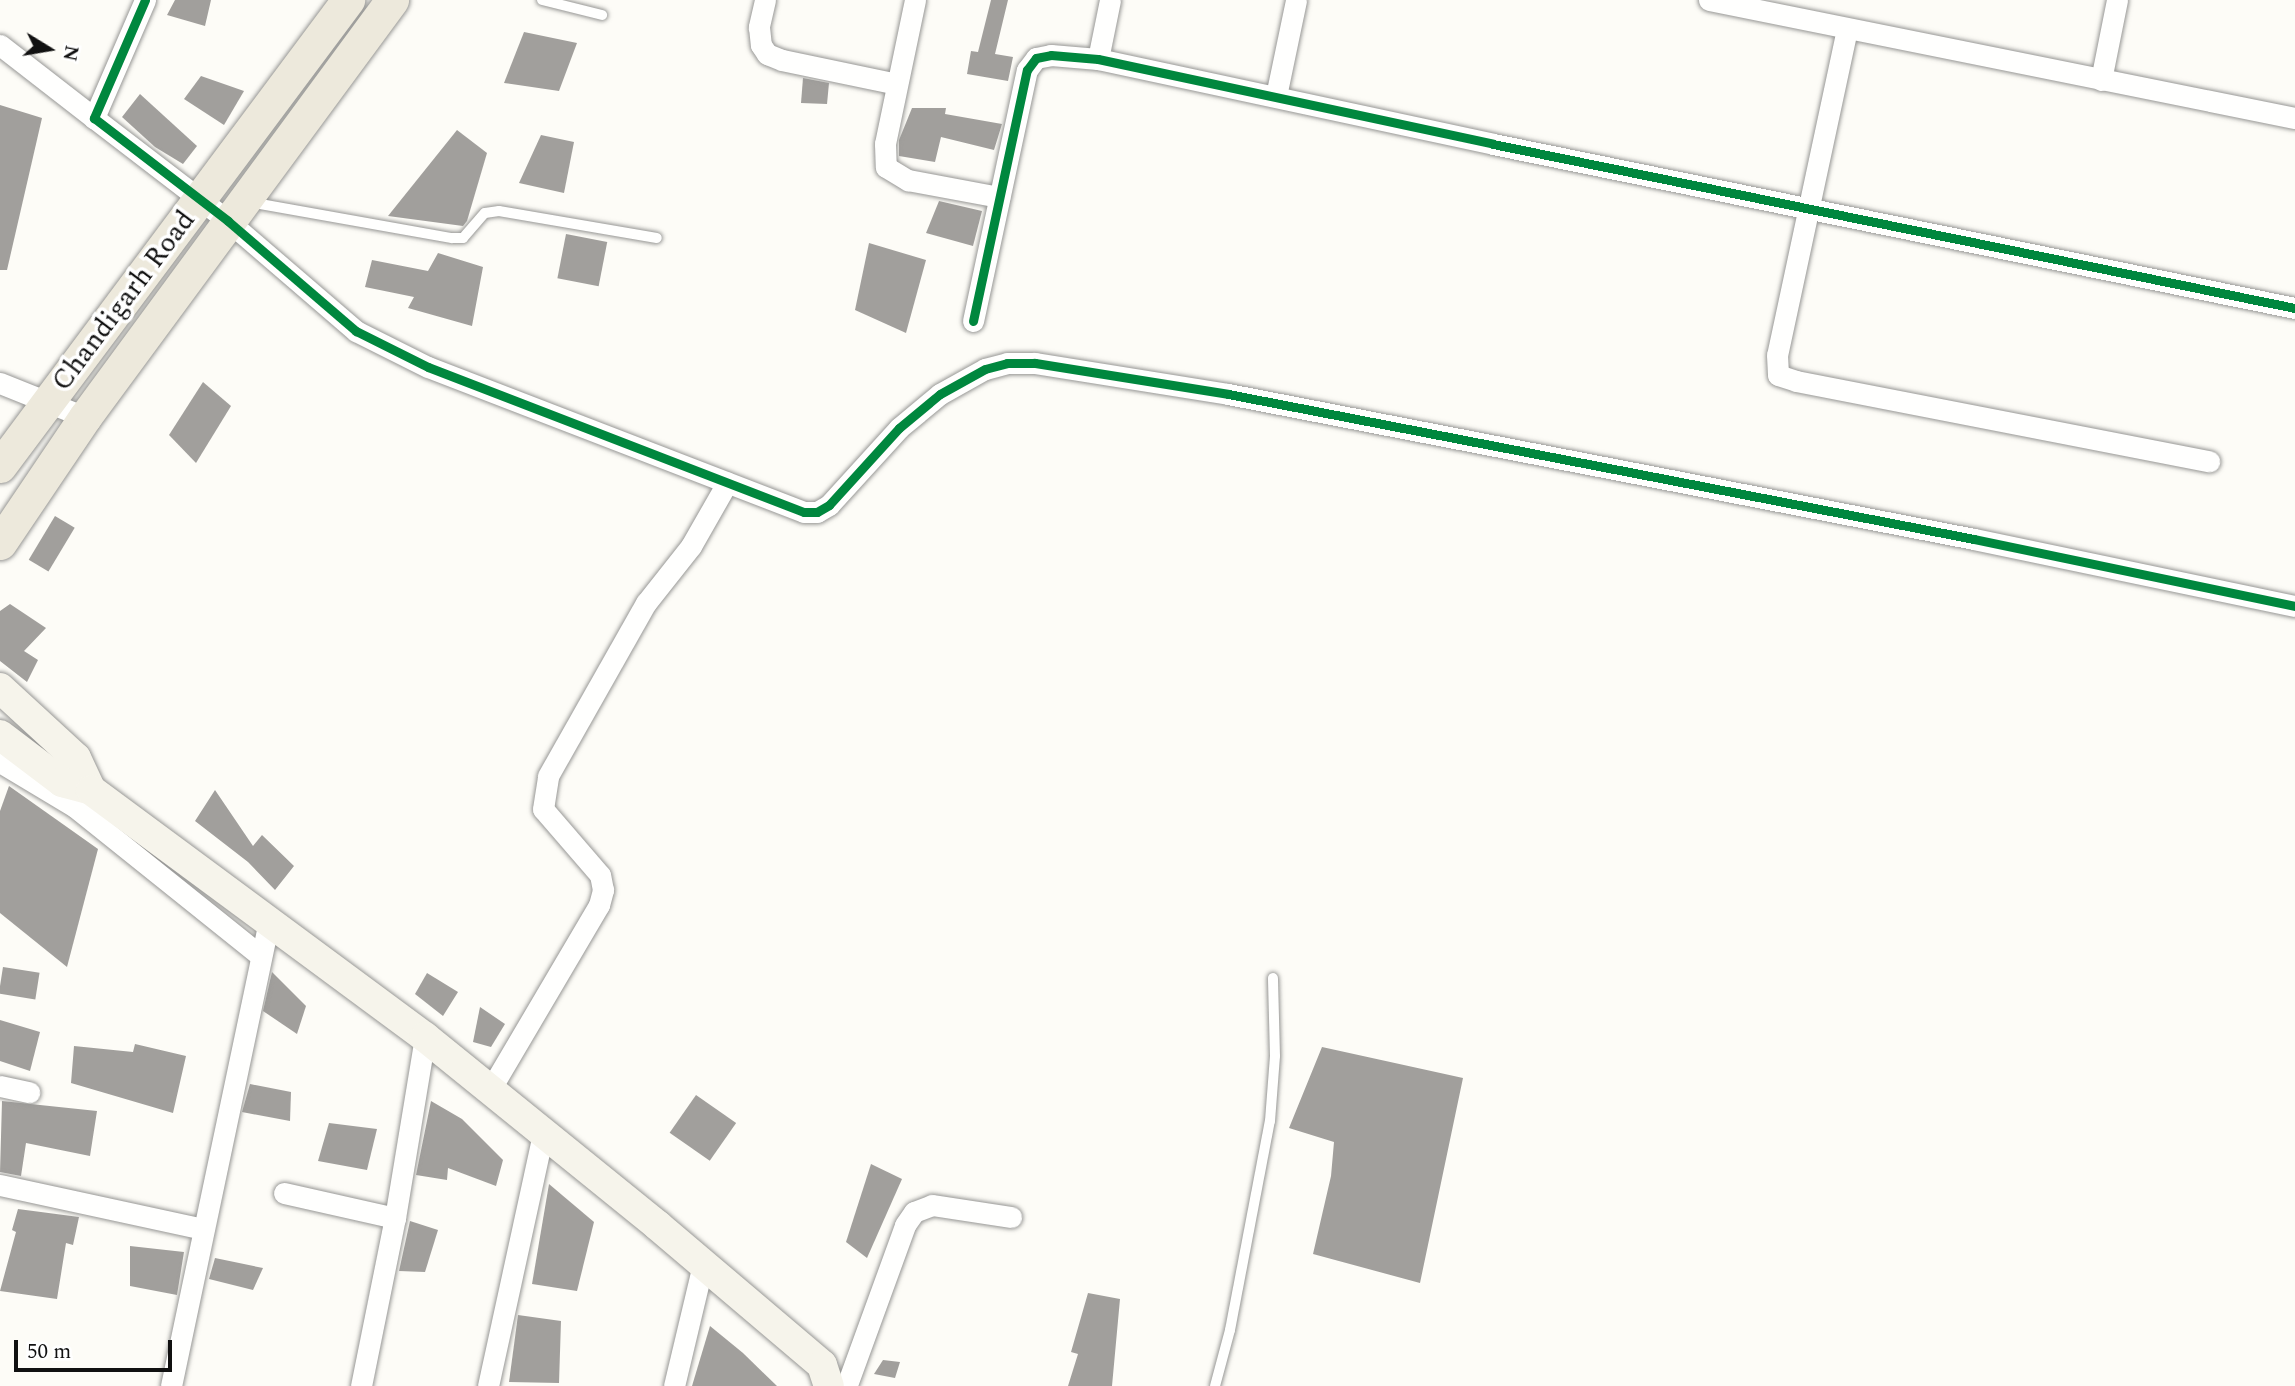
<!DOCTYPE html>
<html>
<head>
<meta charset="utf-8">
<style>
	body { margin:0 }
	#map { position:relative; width:2295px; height:1386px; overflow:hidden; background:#fdfcf7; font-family:Spectral,serif }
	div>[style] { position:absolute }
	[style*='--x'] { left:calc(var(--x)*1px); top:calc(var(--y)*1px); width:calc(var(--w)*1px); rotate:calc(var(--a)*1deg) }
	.building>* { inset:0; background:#a19f9c; transform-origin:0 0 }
	.roads { filter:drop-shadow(0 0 2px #979795) drop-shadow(0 0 2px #979795) }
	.lane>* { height:10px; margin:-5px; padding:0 5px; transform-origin:5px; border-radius:5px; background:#fffffe }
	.street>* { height:21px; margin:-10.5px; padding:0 10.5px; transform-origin:10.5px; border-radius:10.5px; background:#fffffe }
	.secondary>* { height:30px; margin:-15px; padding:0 15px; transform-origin:15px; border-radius:15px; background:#f6f4eb }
	.primary>* { height:33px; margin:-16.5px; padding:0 16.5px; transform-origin:16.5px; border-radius:16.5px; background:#ede9dc }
	.cycleway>* { height:9px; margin:-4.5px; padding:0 4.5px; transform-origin:4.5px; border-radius:4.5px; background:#00873e }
	span { translate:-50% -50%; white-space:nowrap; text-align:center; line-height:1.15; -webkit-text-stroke:7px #fff; paint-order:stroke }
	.street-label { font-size:28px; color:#111 }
	.north { position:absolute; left:14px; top:14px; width:70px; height:70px; -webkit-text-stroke:5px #fff; paint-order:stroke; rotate:101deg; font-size:19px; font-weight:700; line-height:28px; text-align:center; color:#111 }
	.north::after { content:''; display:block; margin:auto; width:24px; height:32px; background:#111; clip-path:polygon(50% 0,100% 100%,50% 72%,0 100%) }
	.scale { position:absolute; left:14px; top:1340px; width:158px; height:32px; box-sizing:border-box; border:4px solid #111; border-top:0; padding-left:9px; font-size:21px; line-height:24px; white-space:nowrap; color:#111; -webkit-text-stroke:5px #fff; paint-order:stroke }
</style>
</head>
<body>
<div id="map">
	<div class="building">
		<i style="clip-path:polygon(175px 0,211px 0,205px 26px,167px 15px)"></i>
		<i style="clip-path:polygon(991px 0,1008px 0,995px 54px,1013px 57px,1008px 81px,967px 74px,971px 51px,978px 52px)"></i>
		<i style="clip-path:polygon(524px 32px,577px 43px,559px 91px,504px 83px)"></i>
		<i style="clip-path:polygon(201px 76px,244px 91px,224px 125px,184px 99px)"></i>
		<i style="clip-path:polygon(803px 78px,829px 83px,827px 104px,801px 103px)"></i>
		<i style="clip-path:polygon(140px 94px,197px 146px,183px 164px,155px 147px,122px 117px)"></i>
		<i style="clip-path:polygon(0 105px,42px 118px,7px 270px,0 270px)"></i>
		<i style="clip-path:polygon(912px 108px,946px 108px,945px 114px,1002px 124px,994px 150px,941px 137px,935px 162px,899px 156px,899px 140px)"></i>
		<i style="clip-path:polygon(457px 130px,487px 153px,467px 221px,463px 226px,388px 216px)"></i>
		<i style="clip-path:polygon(541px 135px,574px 142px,564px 193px,519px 183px)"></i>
		<i style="clip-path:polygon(939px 201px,982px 211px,973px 246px,926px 233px)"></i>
		<i style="left:566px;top:234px;width:42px;height:45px;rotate:11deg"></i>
		<i style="clip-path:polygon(869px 243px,926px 260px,906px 333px,855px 310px)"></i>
		<i style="clip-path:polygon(438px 253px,483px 267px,472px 326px,408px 308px,414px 297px,365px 287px,372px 260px,428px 271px)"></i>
		<i style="clip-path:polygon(203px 382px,231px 406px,196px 463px,169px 435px)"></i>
		<i style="left:55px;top:516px;width:23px;height:51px;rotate:31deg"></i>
		<i style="clip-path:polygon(10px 604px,46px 628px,24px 651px,38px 660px,27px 682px,0 661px,0 611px)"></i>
		<i style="clip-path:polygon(9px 786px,98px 849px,67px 967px,0 913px,0 811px)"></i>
		<i style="clip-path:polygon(215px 790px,253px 846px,262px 835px,294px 866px,275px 890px,248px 862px,195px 821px)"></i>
		<i style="left:3px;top:967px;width:37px;height:27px;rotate:9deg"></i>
		<i style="clip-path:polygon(272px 972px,306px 1006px,297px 1034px,263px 1011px)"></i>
		<i style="clip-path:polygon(427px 973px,458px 992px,443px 1016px,415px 994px)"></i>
		<i style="clip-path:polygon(480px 1007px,505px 1024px,491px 1047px,473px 1042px)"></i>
		<i style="clip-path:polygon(0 1020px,40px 1032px,30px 1071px,0 1061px)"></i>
		<i style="clip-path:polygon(135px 1044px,186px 1056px,173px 1113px,71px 1083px,74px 1046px,133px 1052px)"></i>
		<i style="clip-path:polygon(1322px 1047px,1463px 1078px,1420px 1283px,1313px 1254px,1331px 1176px,1334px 1142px,1289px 1128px)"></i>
		<i style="clip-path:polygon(250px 1084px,291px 1092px,290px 1121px,242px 1112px)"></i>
		<i style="left:696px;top:1095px;width:49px;height:46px;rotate:35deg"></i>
		<i style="clip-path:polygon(2px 1101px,97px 1111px,90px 1156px,26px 1143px,21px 1176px,0 1172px)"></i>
		<i style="clip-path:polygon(431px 1101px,462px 1119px,503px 1160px,496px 1186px,448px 1168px,447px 1180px,416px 1175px)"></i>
		<i style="clip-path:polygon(329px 1123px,377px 1129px,367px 1170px,318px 1161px)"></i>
		<i style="clip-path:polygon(871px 1164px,902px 1179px,867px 1258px,846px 1242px)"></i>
		<i style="clip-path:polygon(549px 1184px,594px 1222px,577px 1291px,532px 1284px)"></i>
		<i style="clip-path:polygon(18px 1209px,79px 1217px,73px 1245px,66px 1243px,57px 1299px,0 1291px,16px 1232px,12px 1230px)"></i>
		<i style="clip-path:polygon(410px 1221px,438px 1230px,425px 1272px,399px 1271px)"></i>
		<i style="clip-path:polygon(130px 1246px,184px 1252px,177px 1295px,130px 1286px)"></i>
		<i style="clip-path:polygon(215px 1258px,263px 1268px,253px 1290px,209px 1279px)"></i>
		<i style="clip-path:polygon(1088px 1293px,1120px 1299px,1112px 1386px,1068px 1386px,1078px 1354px,1071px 1352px)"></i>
		<i style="clip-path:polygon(518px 1315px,561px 1321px,559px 1383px,509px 1382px)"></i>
		<i style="clip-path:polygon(710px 1326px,743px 1353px,777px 1386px,692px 1386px)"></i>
		<i style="clip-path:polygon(883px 1360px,900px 1362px,895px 1378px,874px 1374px)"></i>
	</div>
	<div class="roads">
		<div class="lane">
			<i style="--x:542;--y:0;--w:62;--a:14"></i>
			<i style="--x:249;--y:202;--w:206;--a:10.1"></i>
			<i style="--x:452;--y:238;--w:11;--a:0"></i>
			<i style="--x:463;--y:238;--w:33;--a:-49"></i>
			<i style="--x:485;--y:213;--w:14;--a:-8"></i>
			<i style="--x:499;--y:211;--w:160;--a:9.7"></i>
			<i style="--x:1215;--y:1386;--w:58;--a:-75"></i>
			<i style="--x:1230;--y:1330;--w:213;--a:-79.2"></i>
			<i style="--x:1270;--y:1121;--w:65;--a:-85.6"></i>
			<i style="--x:1275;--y:1056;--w:78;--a:-91.5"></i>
		</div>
		<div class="street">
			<i style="--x:145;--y:0;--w:129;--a:113.4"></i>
			<i style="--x:94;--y:118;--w:169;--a:37.5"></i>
			<i style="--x:228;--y:221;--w:169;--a:40.7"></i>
			<i style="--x:356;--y:331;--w:80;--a:26.6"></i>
			<i style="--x:428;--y:367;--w:403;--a:21.1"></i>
			<i style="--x:804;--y:512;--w:13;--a:0"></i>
			<i style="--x:817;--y:512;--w:14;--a:-30"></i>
			<i style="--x:829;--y:505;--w:104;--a:-47.7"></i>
			<i style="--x:899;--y:428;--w:53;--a:-39.7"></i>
			<i style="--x:940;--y:394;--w:51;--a:-29.1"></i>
			<i style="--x:985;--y:369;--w:23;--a:-15"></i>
			<i style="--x:1007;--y:363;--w:28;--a:0"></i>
			<i style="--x:1035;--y:363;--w:195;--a:9.1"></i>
			<i style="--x:1228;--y:394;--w:760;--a:11"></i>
			<i style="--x:1974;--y:539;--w:328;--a:11.8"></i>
			<i style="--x:765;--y:0;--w:28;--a:103"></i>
			<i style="--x:759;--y:27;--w:18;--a:84"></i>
			<i style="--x:761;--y:45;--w:11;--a:56"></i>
			<i style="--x:767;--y:54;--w:16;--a:22"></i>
			<i style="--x:782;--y:60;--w:117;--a:11.8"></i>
			<i style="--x:915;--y:0;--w:147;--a:101.8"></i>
			<i style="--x:885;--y:144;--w:23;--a:88"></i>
			<i style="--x:886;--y:167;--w:26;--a:31"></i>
			<i style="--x:908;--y:180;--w:93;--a:10.6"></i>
			<i style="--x:1709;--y:0;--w:598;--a:11.39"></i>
			<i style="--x:1847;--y:29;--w:333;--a:102.1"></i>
			<i style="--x:1777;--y:355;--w:20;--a:87"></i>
			<i style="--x:1778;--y:375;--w:19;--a:18"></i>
			<i style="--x:1796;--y:381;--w:421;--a:11"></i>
			<i style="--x:0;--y:45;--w:119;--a:37.8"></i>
			<i style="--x:1098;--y:59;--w:60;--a:-78.5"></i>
			<i style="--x:2101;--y:80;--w:82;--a:-78.7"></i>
			<i style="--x:1276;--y:96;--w:98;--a:-78.2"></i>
			<i style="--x:973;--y:321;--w:257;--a:-77.9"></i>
			<i style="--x:1027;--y:70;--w:15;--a:-53"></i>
			<i style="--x:1036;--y:58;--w:15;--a:-11"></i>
			<i style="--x:1051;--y:55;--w:47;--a:4.9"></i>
			<i style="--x:1098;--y:59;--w:404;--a:12.1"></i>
			<i style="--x:1493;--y:144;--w:819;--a:11.56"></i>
			<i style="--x:0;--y:383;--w:92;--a:21.8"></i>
			<i style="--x:0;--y:762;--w:87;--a:31"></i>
			<i style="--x:75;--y:807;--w:237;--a:38.7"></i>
			<i style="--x:0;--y:1086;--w:30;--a:12"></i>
			<i style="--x:490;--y:1090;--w:215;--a:-59.5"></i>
			<i style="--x:599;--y:905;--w:16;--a:-75"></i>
			<i style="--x:603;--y:890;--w:15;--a:-101"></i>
			<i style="--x:600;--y:875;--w:87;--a:-130.8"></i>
			<i style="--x:543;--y:809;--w:33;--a:-81"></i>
			<i style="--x:548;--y:776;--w:199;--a:-60.5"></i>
			<i style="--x:646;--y:603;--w:73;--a:-51.7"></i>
			<i style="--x:691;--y:546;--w:73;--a:-60.3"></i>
			<i style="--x:0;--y:1185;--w:208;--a:12.2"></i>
			<i style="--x:284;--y:1193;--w:114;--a:12.7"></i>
			<i style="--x:848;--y:1382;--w:167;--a:-70"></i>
			<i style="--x:905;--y:1225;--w:16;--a:-55"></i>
			<i style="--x:914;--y:1212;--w:19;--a:-21"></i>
			<i style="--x:932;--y:1205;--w:80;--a:8.6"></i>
			<i style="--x:171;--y:1386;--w:475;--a:-78.1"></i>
			<i style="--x:361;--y:1386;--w:171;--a:-78.6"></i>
			<i style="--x:395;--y:1218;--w:183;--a:-80.6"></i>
			<i style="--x:488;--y:1386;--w:259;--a:-77.7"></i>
			<i style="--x:674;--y:1386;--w:125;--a:-76.6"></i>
		</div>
		<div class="secondary">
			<i style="--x:0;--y:688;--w:103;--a:42.6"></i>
			<i style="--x:76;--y:758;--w:35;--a:65"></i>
			<i style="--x:0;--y:735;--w:78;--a:37.2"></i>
			<i style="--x:62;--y:782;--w:30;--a:15"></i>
			<i style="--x:91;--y:790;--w:415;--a:36.5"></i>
			<i style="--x:425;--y:1037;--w:299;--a:39"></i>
			<i style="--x:657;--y:1225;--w:216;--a:40.3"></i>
			<i style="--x:822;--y:1365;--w:22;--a:72"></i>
		</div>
		<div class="primary">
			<i style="--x:0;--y:466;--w:582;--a:-53.25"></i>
			<i style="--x:0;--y:543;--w:152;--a:-56"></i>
			<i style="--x:85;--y:417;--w:518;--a:-53.64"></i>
		</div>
	</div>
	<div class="cycleway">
		<i style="--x:145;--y:0;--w:129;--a:113.4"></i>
		<i style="--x:94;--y:118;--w:169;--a:37.5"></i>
		<i style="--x:228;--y:221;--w:169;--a:40.7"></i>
		<i style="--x:356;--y:331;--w:80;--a:26.6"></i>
		<i style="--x:428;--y:367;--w:403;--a:21.1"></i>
		<i style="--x:804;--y:512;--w:13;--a:0"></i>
		<i style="--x:817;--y:512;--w:14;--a:-30"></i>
		<i style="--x:829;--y:505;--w:104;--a:-47.7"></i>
		<i style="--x:899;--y:428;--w:53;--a:-39.7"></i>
		<i style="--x:940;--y:394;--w:51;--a:-29.1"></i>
		<i style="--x:985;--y:369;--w:23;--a:-15"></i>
		<i style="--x:1007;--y:363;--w:28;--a:0"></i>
		<i style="--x:1035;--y:363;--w:195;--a:9.1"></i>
		<i style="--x:1228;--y:394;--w:760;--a:11"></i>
		<i style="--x:1974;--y:539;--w:328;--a:11.8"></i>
		<i style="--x:973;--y:321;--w:257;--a:-77.9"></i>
		<i style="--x:1027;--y:70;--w:15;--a:-53"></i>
		<i style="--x:1036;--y:58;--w:15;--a:-11"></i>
		<i style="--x:1051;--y:55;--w:47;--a:4.9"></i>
		<i style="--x:1098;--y:59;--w:404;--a:12.1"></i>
		<i style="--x:1493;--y:144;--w:819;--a:11.56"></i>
	</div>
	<div class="street-label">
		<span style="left:124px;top:301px;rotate:-53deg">Chandigarh Road</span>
	</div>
	<div class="north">N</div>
	<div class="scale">50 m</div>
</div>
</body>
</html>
